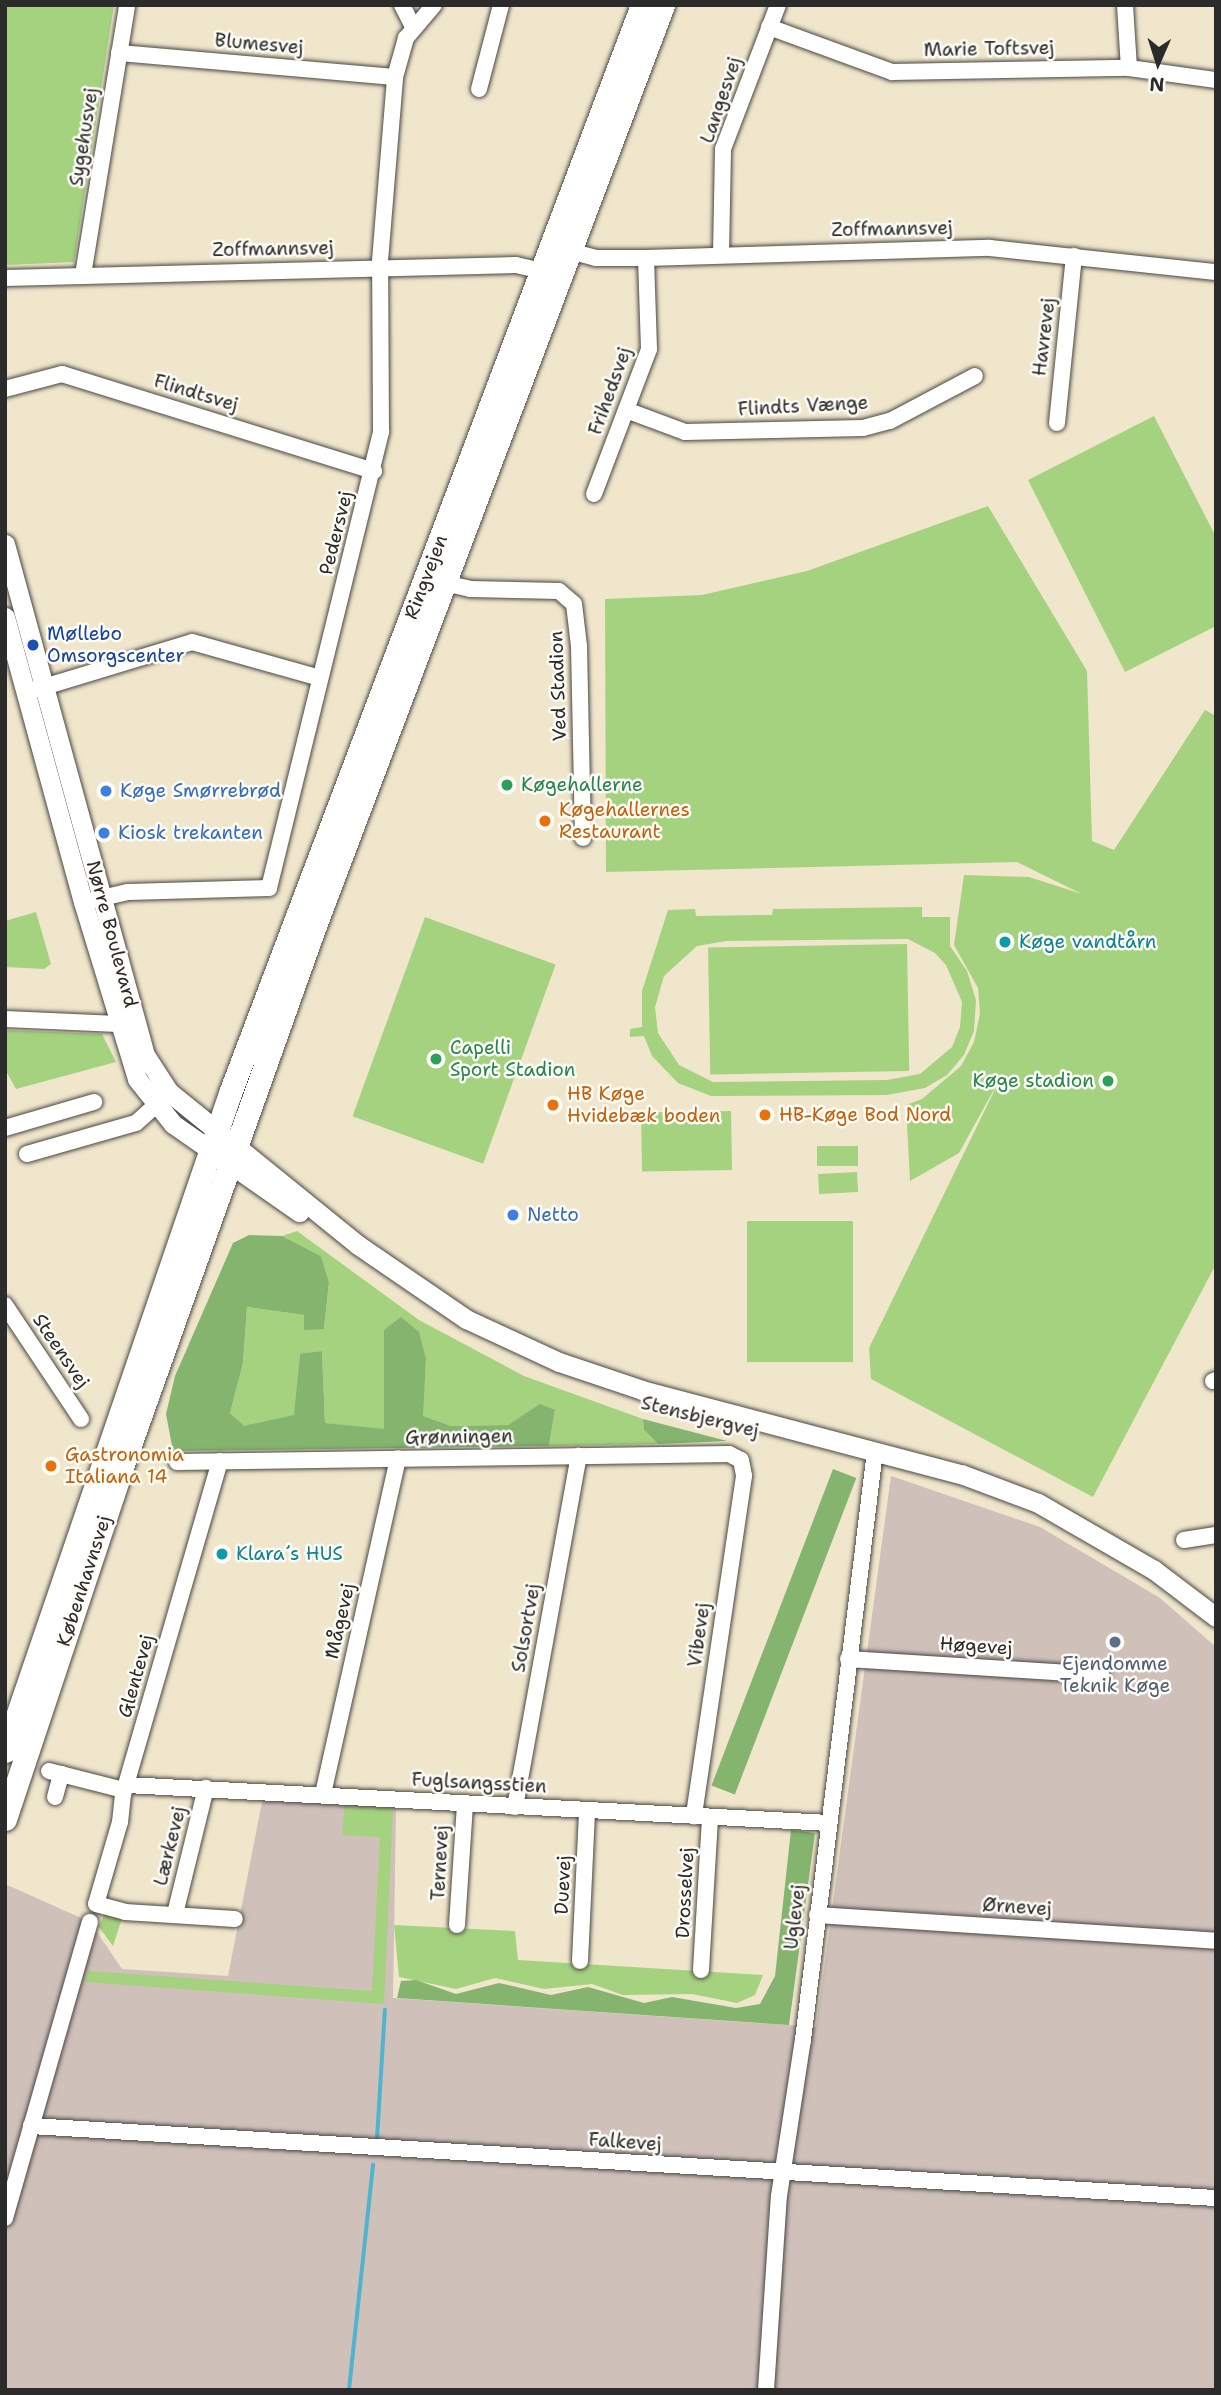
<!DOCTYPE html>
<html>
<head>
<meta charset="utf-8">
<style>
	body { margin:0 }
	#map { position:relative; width:1221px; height:2395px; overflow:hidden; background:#f0e6cb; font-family:"Shantell Sans",sans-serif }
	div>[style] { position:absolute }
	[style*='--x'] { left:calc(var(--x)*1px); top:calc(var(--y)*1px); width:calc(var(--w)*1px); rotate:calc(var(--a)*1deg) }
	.industrial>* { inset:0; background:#cfc0ba }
	.green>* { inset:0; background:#a5d27f; transform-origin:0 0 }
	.forest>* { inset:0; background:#84b46e; transform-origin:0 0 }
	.stream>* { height:3.5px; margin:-1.75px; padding:0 1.75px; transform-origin:1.75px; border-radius:1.75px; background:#50b4ce }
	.roads { filter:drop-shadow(0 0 2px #494743) drop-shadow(0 0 2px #494743) }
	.minor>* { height:16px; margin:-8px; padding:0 8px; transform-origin:8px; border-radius:8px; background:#fff }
	.tertiary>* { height:19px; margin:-9.5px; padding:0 9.5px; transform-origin:9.5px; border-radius:9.5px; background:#fff }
	.secondary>* { height:23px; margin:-11.5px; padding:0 11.5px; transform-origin:11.5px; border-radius:11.5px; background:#fff }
	.dots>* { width:19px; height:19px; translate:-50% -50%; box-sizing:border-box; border:4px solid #fdfcf7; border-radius:50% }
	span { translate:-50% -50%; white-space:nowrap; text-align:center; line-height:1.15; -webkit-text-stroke:5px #fdfcf7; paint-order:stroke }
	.street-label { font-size:19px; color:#2b2b2b }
	.transit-label { font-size:19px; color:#164399 }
	.left { translate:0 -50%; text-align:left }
	.leisure-label { font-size:19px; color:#27864d }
	.right { translate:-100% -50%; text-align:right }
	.shop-label { font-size:19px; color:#366cbe }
	.food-label { font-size:19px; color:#c56008 }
	.culture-label { font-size:19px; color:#0d838f }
	.service-label { font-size:19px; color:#4e5e75 }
	.frame { position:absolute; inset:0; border:7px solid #2b2b2b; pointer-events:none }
	.north { position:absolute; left:1123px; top:28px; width:70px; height:70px; -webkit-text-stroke:5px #fdfcf7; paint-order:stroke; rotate:183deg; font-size:19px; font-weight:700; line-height:28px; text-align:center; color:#2b2b2b }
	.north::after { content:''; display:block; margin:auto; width:24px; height:32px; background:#2b2b2b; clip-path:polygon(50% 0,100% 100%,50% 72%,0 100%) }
</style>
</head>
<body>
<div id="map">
	<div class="industrial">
		<i style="clip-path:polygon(891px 1476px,1040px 1527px,1160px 1598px,1216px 1647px,1216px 2390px,5px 2390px,5px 1884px,90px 1922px,122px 1969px,228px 1976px,263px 1797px,396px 1806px,393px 1998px,816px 2027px)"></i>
	</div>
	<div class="green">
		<i style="clip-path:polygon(5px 5px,114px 5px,74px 262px,5px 265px)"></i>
		<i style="clip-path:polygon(1154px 416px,1216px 537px,1216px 626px,1125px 672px,1028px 480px)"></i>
		<i style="clip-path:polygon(988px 506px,1087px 671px,1092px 841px,1114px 850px,1205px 710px,1216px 716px,1216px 1264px,1093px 1497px,871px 1379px,869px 1348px,1002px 1075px,959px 1153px,910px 1181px,906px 1105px,922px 1099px,961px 1066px,974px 1042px,980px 1014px,978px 988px,954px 945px,964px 875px,1029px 877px,1082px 894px,1017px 862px,606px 872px,605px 599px,702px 595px,807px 571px)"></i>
		<i style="clip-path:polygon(evenodd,922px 907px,922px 917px,950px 917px,950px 946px,967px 971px,976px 1000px,974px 1031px,964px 1055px,947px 1075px,925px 1088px,887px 1095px,711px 1096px,678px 1083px,652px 1056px,644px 1036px,630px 1037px,630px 1029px,642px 1027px,642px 991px,668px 910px,695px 909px,696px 916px,772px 915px,773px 909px,922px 907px,908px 939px,935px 953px,946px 965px,962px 1002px,960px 1027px,952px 1047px,920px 1074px,887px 1080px,713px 1082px,679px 1065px,658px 1033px,655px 1007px,664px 976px,697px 946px,726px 941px,908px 939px)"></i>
		<i style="clip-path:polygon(36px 912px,51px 964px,44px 969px,5px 967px,5px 921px)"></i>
		<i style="left:425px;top:917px;width:139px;height:212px;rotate:20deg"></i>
		<i style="left:907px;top:944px;width:127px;height:199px;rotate:89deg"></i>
		<i style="clip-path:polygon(5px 1030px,102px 1034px,116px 1062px,16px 1089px,5px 1069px)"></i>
		<i style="left:731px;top:1111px;width:59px;height:90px;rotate:89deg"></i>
		<i style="left:858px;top:1146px;width:20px;height:41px;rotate:90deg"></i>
		<i style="left:857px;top:1172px;width:20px;height:39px;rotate:87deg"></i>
		<i style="left:853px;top:1221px;width:141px;height:106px;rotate:90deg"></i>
		<i style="clip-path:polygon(297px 1231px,419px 1320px,524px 1376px,643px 1419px,644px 1430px,658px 1444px,549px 1446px,555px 1410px,532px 1411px,508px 1425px,451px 1426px,422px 1416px,426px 1359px,384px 1330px,384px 1430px,325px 1423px,322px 1351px,300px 1355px,295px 1415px,244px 1427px,230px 1413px,243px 1363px,247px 1307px,304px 1315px,324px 1329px,329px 1282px,321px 1256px,282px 1236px)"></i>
		<i style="clip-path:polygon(345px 1804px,393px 1808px,384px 2004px,85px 1982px,89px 1971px,372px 1991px,380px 1837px,342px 1835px)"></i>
		<i style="clip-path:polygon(105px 1912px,122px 1918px,113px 1946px,99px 1927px)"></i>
		<i style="clip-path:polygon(394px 1925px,515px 1931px,518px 1960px,763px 1975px,755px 1995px,737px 2003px,692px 1994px,623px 1995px,592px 1984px,544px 1989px,495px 1978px,456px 1989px,399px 1977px)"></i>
	</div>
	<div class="forest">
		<i style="clip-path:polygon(249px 1235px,282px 1236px,321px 1256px,329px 1282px,324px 1329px,304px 1330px,304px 1315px,247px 1307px,243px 1363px,230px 1413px,244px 1426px,294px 1415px,300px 1354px,322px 1351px,325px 1423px,384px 1429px,384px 1330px,401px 1317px,419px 1332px,426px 1359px,423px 1416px,451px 1426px,508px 1425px,540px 1404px,555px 1410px,549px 1446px,173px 1451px,166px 1414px,175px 1376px,233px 1243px)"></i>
		<i style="clip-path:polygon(643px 1419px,727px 1441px,658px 1444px,644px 1430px)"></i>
		<i style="left:833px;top:1469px;width:25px;height:339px;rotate:21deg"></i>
		<i style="clip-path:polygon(791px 1830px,815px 1833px,789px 2025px,397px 1998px,401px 1981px,416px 1980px,456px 1994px,499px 1983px,551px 1995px,588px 1987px,644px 2003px,672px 1997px,736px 2008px,760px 2004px,775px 1976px)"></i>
	</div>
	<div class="stream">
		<i style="--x:377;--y:2139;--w:129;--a:-86.5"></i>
		<i style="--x:349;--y:2390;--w:226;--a:-83.9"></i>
	</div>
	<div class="roads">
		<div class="minor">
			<i style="--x:402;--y:5;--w:25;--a:63"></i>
			<i style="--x:1125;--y:5;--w:63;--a:86.4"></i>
			<i style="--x:769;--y:27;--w:131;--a:20.1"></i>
			<i style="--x:892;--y:72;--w:237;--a:-1"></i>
			<i style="--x:1129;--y:68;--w:88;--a:7.9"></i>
			<i style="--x:119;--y:53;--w:277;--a:5"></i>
			<i style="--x:479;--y:89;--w:87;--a:-75.3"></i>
			<i style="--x:570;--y:251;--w:27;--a:15"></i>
			<i style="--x:596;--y:258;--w:50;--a:0"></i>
			<i style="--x:646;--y:258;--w:344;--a:-1.7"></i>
			<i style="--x:990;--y:248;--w:227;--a:6.1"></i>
			<i style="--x:721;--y:254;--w:105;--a:-88.9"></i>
			<i style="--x:723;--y:149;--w:154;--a:-69.1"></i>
			<i style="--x:83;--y:275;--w:274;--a:-80.7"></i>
			<i style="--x:5;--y:278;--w:511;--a:-1.46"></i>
			<i style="--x:516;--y:265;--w:27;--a:13"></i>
			<i style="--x:5;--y:389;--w:59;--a:-14.7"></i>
			<i style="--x:62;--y:374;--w:327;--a:17.3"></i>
			<i style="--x:626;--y:410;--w:63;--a:20.4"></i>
			<i style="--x:685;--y:432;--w:178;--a:-1.3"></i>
			<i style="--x:863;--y:428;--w:28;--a:-15"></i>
			<i style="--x:890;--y:421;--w:96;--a:-27.9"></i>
			<i style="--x:1057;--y:423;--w:168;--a:-84.2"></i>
			<i style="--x:594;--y:494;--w:155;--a:-69.2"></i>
			<i style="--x:649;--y:349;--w:91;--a:-91.9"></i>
			<i style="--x:436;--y:581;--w:35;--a:13"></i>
			<i style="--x:470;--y:589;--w:89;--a:1.3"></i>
			<i style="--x:559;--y:591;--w:20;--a:41"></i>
			<i style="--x:574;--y:604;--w:42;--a:83.2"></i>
			<i style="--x:579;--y:646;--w:192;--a:88.8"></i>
			<i style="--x:34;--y:690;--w:165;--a:-16.9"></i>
			<i style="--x:192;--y:642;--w:133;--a:15.7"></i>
			<i style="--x:93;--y:900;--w:36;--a:-13"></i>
			<i style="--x:128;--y:892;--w:141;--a:-1.6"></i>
			<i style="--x:269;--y:888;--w:470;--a:-76.2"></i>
			<i style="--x:381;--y:432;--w:171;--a:-90.3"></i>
			<i style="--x:380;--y:261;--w:185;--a:-85.3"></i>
			<i style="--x:395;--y:77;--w:41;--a:-74.2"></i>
			<i style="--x:406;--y:38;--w:43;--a:-49.7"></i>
			<i style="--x:5;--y:1019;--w:113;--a:2.5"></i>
			<i style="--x:118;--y:1024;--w:14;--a:-12"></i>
			<i style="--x:5;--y:1128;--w:93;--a:-16.3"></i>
			<i style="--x:27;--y:1154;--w:113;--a:-15.9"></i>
			<i style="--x:136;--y:1123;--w:25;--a:-42"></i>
			<i style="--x:5;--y:1305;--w:137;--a:56.3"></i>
			<i style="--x:1213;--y:1381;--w:3;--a:-18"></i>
			<i style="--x:220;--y:1461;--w:347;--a:106.2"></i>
			<i style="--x:123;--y:1794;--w:28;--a:96"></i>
			<i style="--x:120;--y:1822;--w:85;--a:106.3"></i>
			<i style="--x:96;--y:1904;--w:30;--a:15"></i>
			<i style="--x:125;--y:1912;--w:110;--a:3.6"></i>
			<i style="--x:177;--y:1462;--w:552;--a:-0.83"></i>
			<i style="--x:729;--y:1454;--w:13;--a:27"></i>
			<i style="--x:741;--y:1460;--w:16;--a:79"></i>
			<i style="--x:744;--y:1476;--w:344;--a:98.4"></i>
			<i style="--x:1184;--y:1540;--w:32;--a:-9"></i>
			<i style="--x:848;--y:1659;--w:254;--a:3.6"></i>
			<i style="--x:49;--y:1771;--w:77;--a:14.2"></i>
			<i style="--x:127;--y:1785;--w:702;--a:3.1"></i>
			<i style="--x:323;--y:1794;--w:344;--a:-77.4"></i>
			<i style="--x:55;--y:1797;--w:24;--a:-75"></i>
			<i style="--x:515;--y:1807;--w:357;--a:-79.7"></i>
			<i style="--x:175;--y:1914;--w:130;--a:-76.2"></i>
			<i style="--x:817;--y:1915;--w:400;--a:3.7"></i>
			<i style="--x:457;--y:1925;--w:121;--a:-86.2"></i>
			<i style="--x:580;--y:1961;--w:151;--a:-87.3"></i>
			<i style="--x:701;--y:1970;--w:153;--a:-86.6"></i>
			<i style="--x:31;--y:2126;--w:1187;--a:3.48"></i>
			<i style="--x:5;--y:2218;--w:308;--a:-74"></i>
			<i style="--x:766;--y:2390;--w:194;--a:-86.2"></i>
			<i style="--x:779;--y:2196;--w:158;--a:-81.3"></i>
			<i style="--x:803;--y:2040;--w:593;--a:-83.03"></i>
		</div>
		<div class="tertiary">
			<i style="--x:5;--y:544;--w:530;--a:74.68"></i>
			<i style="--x:145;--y:1055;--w:44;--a:57"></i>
			<i style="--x:169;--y:1092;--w:243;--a:39"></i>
			<i style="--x:358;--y:1245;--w:131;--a:34.4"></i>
			<i style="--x:466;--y:1319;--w:102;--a:24.8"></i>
			<i style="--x:559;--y:1362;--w:88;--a:18.6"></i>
			<i style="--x:642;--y:1390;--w:330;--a:14.8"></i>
			<i style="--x:961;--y:1474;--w:82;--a:20.6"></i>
			<i style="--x:1038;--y:1503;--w:134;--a:30"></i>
			<i style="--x:1154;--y:1570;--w:78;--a:37.2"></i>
			<i style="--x:5;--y:617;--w:295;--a:74.7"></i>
			<i style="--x:83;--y:902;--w:185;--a:73"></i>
			<i style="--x:137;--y:1079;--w:58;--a:51.3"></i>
			<i style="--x:173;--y:1124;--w:154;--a:34.9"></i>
		</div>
		<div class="secondary">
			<i style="--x:5;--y:1751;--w:695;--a:-71.12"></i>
			<i style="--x:230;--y:1093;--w:1163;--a:-69.26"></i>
			<i style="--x:5;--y:1819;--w:368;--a:-71.6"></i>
			<i style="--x:121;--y:1470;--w:572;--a:-70.39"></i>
			<i style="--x:313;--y:931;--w:990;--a:-69.29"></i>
		</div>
	</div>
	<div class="dots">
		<i style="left:33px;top:645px;background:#1a4fb4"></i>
		<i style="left:507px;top:785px;background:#2e9e5b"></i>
		<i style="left:106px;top:791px;background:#3f7fe0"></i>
		<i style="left:545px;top:821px;background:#e8710a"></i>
		<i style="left:104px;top:833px;background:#3f7fe0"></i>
		<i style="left:1005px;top:942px;background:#0f9aa8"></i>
		<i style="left:436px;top:1059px;background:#2e9e5b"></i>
		<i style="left:1108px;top:1081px;background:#2e9e5b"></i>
		<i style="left:553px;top:1105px;background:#e8710a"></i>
		<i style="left:765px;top:1115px;background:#e8710a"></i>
		<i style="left:513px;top:1215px;background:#3f7fe0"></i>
		<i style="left:51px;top:1466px;background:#e8710a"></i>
		<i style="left:222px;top:1554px;background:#0f9aa8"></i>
		<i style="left:1115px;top:1642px;background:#5c6f8a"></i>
	</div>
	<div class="street-label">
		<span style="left:259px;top:44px;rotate:5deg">Blumesvej</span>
		<span style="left:989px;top:49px;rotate:-1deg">Marie Toftsvej</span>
		<span style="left:721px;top:100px;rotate:-71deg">Langesvej</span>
		<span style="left:84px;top:137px;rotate:-81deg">Sygehusvej</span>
		<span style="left:892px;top:229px;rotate:-1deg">Zoffmannsvej</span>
		<span style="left:273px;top:249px;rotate:-1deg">Zoffmannsvej</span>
		<span style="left:1044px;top:337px;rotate:-83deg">Havrevej</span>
		<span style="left:610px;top:391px;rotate:-70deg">Frihedsvej</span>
		<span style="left:196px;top:393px;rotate:17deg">Flindtsvej</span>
		<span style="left:803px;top:406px;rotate:-3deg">Flindts Vænge</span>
		<span style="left:336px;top:533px;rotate:-76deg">Pedersvej</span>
		<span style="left:426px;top:577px;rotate:-69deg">Ringvejen</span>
		<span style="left:558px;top:686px;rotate:-92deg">Ved Stadion</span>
		<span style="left:112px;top:934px;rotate:75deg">Nørre Boulevard</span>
		<span style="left:61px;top:1351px;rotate:56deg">Steensvej</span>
		<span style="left:700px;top:1417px;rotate:14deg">Stensbjergvej</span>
		<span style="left:459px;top:1437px;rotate:-1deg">Grønningen</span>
		<span style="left:84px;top:1581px;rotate:-72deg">Københavnsvej</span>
		<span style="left:340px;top:1621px;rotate:-77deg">Mågevej</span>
		<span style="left:526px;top:1628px;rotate:-80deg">Solsortvej</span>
		<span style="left:699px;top:1635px;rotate:-82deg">Vibevej</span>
		<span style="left:976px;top:1646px;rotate:4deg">Høgevej</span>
		<span style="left:136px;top:1676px;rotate:-74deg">Glentevej</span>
		<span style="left:479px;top:1783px;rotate:3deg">Fuglsangsstien</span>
		<span style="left:170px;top:1846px;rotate:-76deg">Lærkevej</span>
		<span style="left:440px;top:1863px;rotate:-87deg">Ternevej</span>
		<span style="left:563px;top:1885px;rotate:-87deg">Duevej</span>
		<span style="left:685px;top:1893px;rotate:-87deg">Drosselvej</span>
		<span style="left:1017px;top:1907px;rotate:4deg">Ørnevej</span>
		<span style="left:795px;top:1917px;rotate:-83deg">Uglevej</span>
		<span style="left:625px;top:2142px;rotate:4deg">Falkevej</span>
	</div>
	<div class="transit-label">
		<span class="left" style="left:47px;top:645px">Møllebo<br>Omsorgscenter</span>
	</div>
	<div class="leisure-label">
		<span class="left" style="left:521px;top:785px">Køgehallerne</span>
		<span class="left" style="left:450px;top:1059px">Capelli<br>Sport Stadion</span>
		<span class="right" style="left:1094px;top:1081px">Køge stadion</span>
	</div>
	<div class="shop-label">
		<span class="left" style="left:120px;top:791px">Køge Smørrebrød</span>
		<span class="left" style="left:118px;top:833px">Kiosk trekanten</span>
		<span class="left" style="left:527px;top:1215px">Netto</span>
	</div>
	<div class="food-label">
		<span class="left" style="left:559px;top:821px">Køgehallernes<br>Restaurant</span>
		<span class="left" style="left:567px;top:1105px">HB Køge<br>Hvidebæk boden</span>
		<span class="left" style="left:779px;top:1115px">HB-Køge Bod Nord</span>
		<span class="left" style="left:65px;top:1466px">Gastronomia<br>Italiana 14</span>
	</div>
	<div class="culture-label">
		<span class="left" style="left:1019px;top:942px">Køge vandtårn</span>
		<span class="left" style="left:236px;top:1554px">Klara´s HUS</span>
	</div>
	<div class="service-label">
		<span style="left:1115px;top:1675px">Ejendomme<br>Teknik Køge</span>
	</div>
	<div class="frame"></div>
	<div class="north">N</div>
</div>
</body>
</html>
